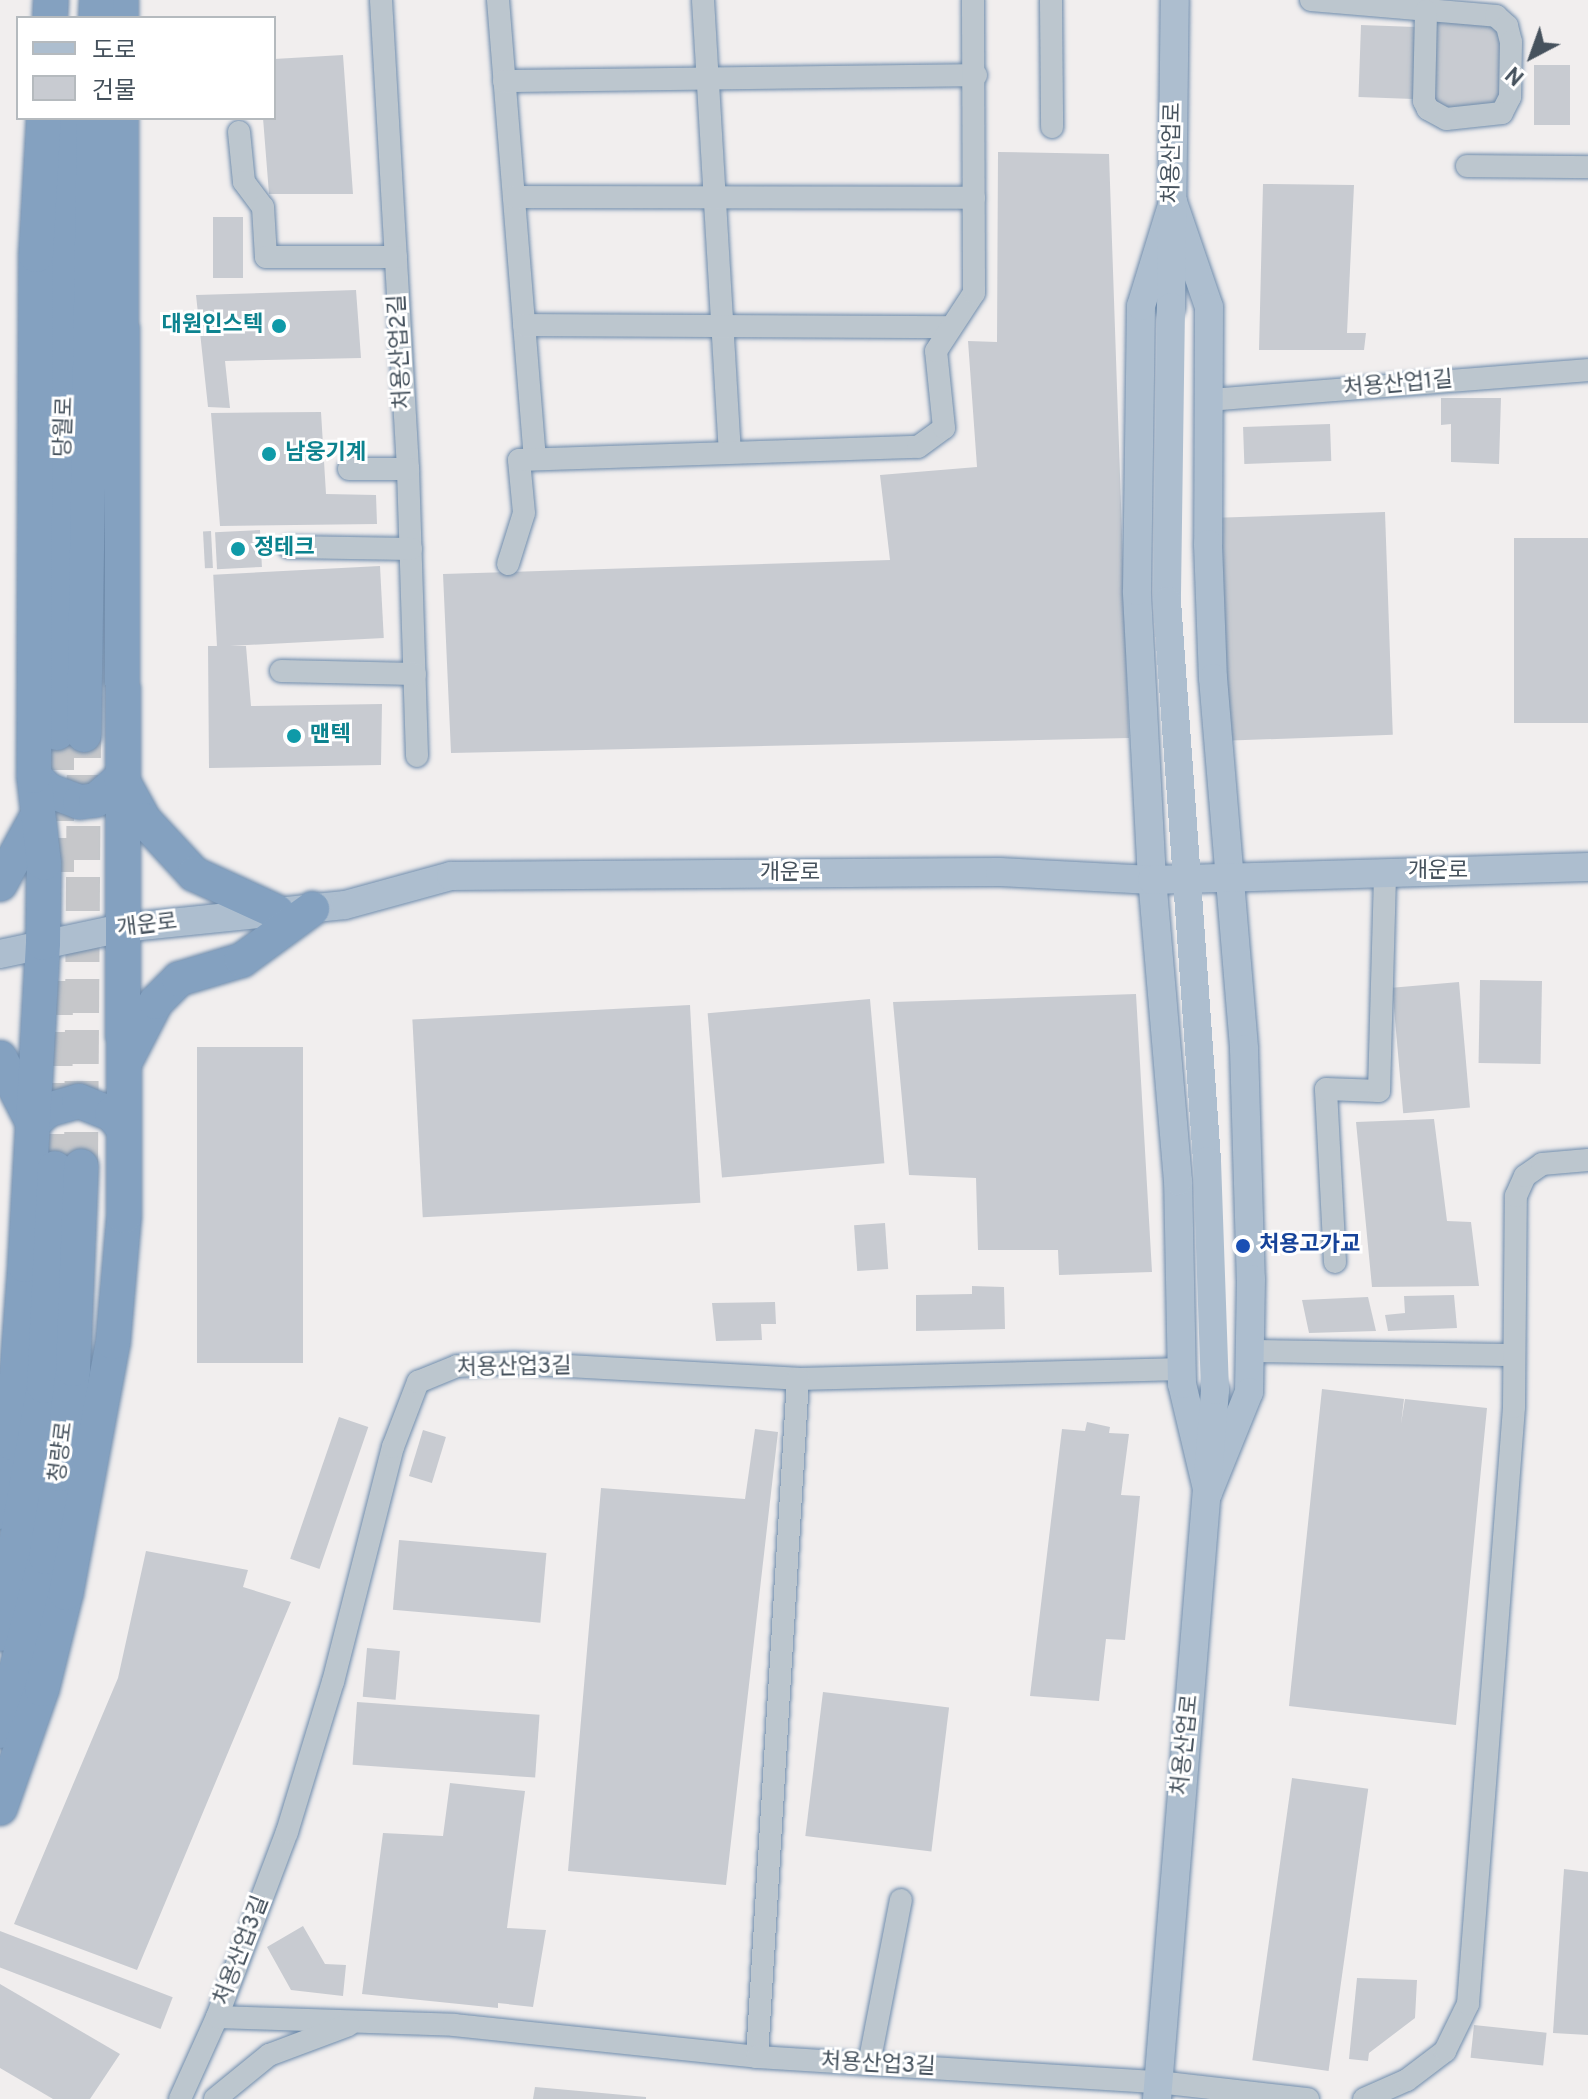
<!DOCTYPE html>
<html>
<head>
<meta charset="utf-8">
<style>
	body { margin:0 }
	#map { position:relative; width:1588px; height:2099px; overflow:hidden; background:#f1eeee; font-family:Overpass,"Noto Sans KR",sans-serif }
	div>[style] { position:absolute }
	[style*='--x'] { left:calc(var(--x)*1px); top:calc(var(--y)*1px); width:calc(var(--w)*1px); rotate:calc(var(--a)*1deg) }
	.building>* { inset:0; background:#c8cbd1; transform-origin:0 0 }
	.highway-tunnel>* { height:34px; margin-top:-17px; transform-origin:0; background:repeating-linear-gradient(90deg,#c6c7ca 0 34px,transparent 0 51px) }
	.roads { filter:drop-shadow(0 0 2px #6f8cac) drop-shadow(0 0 2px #6f8cac) }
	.minor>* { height:22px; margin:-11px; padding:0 11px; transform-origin:11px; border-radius:11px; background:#bcc6ce }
	.major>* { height:28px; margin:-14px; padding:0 14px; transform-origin:14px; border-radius:14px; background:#adbecf }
	.highway>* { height:34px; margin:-17px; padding:0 17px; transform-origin:17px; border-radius:17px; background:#84a1c0 }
	.major-bridge>* { height:28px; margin:-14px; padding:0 14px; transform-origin:14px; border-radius:14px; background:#adbecf }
	.dots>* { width:22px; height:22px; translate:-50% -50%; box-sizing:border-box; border:4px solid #fff; border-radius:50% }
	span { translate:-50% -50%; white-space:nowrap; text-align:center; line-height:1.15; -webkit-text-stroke:6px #fff; paint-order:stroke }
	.street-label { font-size:22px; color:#46525d }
	.culture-label { font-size:22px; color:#0d838f; font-weight:700 }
	.right { translate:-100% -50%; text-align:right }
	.left { translate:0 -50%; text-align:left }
	.transit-label { font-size:22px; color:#164399; font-weight:700 }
	.legend { position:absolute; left:16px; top:16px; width:260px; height:104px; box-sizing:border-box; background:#fff; border:2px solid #b5babe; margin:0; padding:10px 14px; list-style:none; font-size:24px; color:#46525d }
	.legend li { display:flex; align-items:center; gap:16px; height:40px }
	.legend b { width:40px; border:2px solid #b5babe }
	.north { position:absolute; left:1492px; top:16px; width:80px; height:80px; -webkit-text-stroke:6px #fff; paint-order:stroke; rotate:221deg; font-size:22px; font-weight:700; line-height:32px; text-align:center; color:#46525d }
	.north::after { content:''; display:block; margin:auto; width:28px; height:36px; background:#46525d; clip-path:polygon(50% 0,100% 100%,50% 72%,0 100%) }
</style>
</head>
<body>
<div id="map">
	<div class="building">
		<i style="clip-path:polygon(1437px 20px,1491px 22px,1502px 32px,1502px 101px,1489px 112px,1433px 107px,1432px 26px)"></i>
		<i style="left:1361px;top:25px;width:55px;height:72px;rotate:2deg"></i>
		<i style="clip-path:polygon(343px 55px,353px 194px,269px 194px,263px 118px,274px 118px,274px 59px)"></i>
		<i style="left:1534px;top:65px;width:36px;height:60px"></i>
		<i style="clip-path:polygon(998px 152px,1109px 154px,1129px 738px,451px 753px,443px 574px,890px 560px,880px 475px,977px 467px,968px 341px,997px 342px)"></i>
		<i style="clip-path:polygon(1263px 184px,1354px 185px,1347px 333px,1366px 333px,1364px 350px,1259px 350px)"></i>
		<i style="left:213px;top:217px;width:30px;height:61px"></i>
		<i style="clip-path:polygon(356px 290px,361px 358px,225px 361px,230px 408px,208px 407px,196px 295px)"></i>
		<i style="clip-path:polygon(1441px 398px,1501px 398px,1499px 464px,1451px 462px,1451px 424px,1441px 425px)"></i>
		<i style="clip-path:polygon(321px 412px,326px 494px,376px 495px,377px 524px,220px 526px,211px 413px)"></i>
		<i style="left:1330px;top:424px;width:37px;height:87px;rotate:88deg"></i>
		<i style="left:1385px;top:512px;width:223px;height:168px;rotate:88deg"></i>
		<i style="left:260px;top:530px;width:37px;height:45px;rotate:87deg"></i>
		<i style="left:211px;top:531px;width:37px;height:8px;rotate:87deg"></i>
		<i style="left:1514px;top:538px;width:74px;height:185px"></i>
		<i style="left:380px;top:566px;width:72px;height:167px;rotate:87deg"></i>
		<i style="clip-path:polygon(208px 646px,246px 646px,251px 706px,382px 704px,381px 765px,209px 768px)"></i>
		<i style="left:1480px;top:980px;width:62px;height:83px;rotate:1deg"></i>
		<i style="left:1459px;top:982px;width:126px;height:67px;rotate:85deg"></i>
		<i style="clip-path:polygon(1136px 994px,1152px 1272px,1059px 1275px,1058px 1250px,978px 1250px,976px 1178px,909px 1175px,893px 1002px)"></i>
		<i style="left:870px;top:999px;width:165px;height:163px;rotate:85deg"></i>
		<i style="left:690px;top:1005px;width:198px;height:278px;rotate:87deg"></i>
		<i style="left:197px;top:1047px;width:106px;height:316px"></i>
		<i style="clip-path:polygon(1434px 1119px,1447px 1221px,1471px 1222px,1479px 1286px,1372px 1287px,1356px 1122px)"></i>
		<i style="left:885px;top:1223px;width:46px;height:31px;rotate:86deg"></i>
		<i style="clip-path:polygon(972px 1286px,1004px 1287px,1005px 1329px,916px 1331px,916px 1295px,972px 1294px)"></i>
		<i style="clip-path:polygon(1454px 1295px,1457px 1328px,1388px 1331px,1385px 1315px,1405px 1313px,1404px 1296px)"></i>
		<i style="clip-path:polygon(1368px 1297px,1376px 1331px,1309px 1333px,1302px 1300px)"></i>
		<i style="clip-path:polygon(775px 1302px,776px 1324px,761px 1324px,762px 1340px,716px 1341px,712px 1303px)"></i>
		<i style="clip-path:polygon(1322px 1389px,1404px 1399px,1401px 1424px,1405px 1399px,1487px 1408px,1456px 1725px,1289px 1706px)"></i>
		<i style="left:339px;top:1417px;width:31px;height:150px;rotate:19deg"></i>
		<i style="clip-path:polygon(1087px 1422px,1110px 1427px,1109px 1433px,1129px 1434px,1121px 1495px,1140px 1496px,1125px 1640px,1106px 1639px,1099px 1701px,1030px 1696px,1062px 1429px,1085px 1431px)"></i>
		<i style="clip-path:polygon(755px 1429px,778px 1432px,726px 1885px,568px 1871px,601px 1488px,745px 1499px)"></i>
		<i style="left:423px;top:1430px;width:24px;height:48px;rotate:17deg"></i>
		<i style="left:399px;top:1540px;width:148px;height:70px;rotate:5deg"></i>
		<i style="clip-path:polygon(146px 1551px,248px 1570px,243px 1587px,291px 1602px,137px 1970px,14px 1924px,118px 1678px)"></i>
		<i style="left:367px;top:1648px;width:33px;height:49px;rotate:5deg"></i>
		<i style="left:823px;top:1692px;width:127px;height:145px;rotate:7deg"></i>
		<i style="left:357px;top:1702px;width:183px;height:63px;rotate:4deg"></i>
		<i style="left:1292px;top:1778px;width:77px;height:285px;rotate:8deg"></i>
		<i style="clip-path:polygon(450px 1783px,525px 1791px,507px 1928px,546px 1930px,533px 2007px,498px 2003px,498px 2008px,362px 1994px,383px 1833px,443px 1836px)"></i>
		<i style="clip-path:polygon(1564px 1869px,1588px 1872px,1588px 2035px,1553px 2033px)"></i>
		<i style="clip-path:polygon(303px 1926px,325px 1964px,346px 1965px,343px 1996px,291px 1990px,267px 1947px)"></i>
		<i style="left:0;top:1931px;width:185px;height:34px;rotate:21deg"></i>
		<i style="clip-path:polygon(1357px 1978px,1417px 1980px,1415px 2018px,1369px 2053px,1368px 2061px,1349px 2059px)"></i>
		<i style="clip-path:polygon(0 1984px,120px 2054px,90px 2099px,53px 2099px,0 2068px)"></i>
		<i style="left:1474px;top:2025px;width:73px;height:33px;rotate:6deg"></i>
		<i style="clip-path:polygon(535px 2087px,646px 2097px,646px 2099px,533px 2099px)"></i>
	</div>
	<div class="highway-tunnel">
		<i style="--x:57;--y:872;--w:136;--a:-90"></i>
		<i style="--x:81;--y:1166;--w:431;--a:-89.6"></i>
		<i style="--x:55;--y:1168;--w:199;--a:-89.7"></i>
	</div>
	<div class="roads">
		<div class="minor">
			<i style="--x:381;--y:0;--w:470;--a:86.7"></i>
			<i style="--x:408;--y:469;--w:287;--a:88.2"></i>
			<i style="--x:498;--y:0;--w:460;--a:85.4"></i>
			<i style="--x:703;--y:0;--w:452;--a:86.6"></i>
			<i style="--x:1051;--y:0;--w:127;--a:89.5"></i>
			<i style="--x:1311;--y:0;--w:186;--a:4.9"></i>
			<i style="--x:1496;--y:16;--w:15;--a:42"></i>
			<i style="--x:1507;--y:26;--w:16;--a:76"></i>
			<i style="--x:1511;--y:42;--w:55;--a:91"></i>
			<i style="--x:1510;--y:97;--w:18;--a:117"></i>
			<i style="--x:1502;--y:113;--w:56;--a:173.9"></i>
			<i style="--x:1446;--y:119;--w:21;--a:-151"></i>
			<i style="--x:1428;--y:109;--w:9;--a:-117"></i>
			<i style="--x:1424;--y:101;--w:90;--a:-88.7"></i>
			<i style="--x:504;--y:81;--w:472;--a:-0.7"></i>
			<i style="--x:239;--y:132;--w:50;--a:84.3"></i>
			<i style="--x:244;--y:182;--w:31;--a:53"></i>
			<i style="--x:263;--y:207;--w:50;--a:86.6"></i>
			<i style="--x:266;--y:257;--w:130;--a:0"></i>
			<i style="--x:1467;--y:166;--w:121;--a:0.5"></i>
			<i style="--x:514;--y:197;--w:460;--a:0.1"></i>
			<i style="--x:524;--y:325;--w:425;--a:0.3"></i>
			<i style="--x:1209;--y:400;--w:380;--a:-4.5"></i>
			<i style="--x:349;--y:469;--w:59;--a:0"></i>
			<i style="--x:289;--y:547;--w:122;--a:0.9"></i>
			<i style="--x:508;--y:564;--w:53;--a:-72.6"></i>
			<i style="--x:524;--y:513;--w:53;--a:-95.4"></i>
			<i style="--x:519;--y:460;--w:399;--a:-1.9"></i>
			<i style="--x:918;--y:447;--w:32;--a:-36"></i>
			<i style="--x:944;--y:428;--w:77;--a:-95.9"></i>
			<i style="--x:936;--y:351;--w:69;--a:-56.8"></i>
			<i style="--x:974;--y:293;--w:293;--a:-90.2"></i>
			<i style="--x:281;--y:671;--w:134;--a:1.3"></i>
			<i style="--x:1335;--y:1262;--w:173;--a:-93"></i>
			<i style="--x:1326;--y:1089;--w:53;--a:2.2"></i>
			<i style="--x:1379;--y:1091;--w:219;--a:-88.4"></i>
			<i style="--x:1250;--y:1351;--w:261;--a:0.9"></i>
			<i style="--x:217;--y:2017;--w:198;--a:-69.3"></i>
			<i style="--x:287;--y:1832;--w:157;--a:-73"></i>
			<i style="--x:333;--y:1682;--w:243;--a:-75.7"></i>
			<i style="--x:393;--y:1447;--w:70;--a:-69"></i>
			<i style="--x:418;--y:1382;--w:42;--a:-22.3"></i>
			<i style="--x:457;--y:1366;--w:57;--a:-3"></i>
			<i style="--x:514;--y:1363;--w:284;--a:3.2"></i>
			<i style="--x:798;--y:1379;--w:385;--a:-1.5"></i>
			<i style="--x:757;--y:2057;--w:679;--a:-86.54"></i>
			<i style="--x:869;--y:2064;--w:167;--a:-79"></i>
			<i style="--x:180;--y:2099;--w:90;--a:-65.7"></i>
			<i style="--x:217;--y:2017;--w:237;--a:1.9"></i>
			<i style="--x:454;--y:2025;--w:305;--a:6"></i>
			<i style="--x:757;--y:2057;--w:402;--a:3.6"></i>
			<i style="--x:1158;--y:2082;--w:151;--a:6.5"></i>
			<i style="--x:215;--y:2099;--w:70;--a:-39.2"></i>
			<i style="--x:269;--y:2055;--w:85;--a:-20.6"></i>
			<i style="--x:1364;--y:2099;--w:47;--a:-23.8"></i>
			<i style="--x:1407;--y:2080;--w:48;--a:-37.3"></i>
			<i style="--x:1445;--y:2051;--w:52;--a:-63.9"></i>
			<i style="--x:1468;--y:2004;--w:599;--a:-85.59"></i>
			<i style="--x:1514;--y:1407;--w:211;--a:-89.5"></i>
			<i style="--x:1516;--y:1196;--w:22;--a:-66"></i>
			<i style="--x:1525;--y:1176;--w:21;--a:-35"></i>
			<i style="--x:1542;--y:1164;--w:46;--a:-5"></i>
		</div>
		<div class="major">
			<i style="--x:1173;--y:202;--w:111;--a:71.1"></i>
			<i style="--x:1209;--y:307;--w:237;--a:90.2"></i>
			<i style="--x:1208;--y:544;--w:134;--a:87.9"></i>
			<i style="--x:1213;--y:678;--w:372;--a:85.2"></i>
			<i style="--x:1244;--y:1049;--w:230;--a:88.3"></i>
			<i style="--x:1251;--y:1279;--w:113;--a:91"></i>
			<i style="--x:1249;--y:1392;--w:109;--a:112.1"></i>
			<i style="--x:1208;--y:1493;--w:112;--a:-103.4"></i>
			<i style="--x:1182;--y:1384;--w:203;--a:-91.1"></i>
			<i style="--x:1178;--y:1181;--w:302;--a:-94.9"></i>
			<i style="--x:1152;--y:880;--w:289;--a:-93"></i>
			<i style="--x:1137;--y:591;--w:285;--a:-89.2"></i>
			<i style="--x:1141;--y:306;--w:109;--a:-72.9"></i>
			<i style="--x:1171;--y:307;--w:307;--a:-89.3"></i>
			<i style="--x:0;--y:954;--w:125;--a:-12"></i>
			<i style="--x:122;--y:928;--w:224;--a:-5.9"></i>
			<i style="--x:345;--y:905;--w:110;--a:-15.3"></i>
			<i style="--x:451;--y:876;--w:549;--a:-0.42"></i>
			<i style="--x:1000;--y:872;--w:152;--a:3"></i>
			<i style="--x:1152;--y:880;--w:436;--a:-1.7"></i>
			<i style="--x:1157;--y:2099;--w:711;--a:-85.32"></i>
		</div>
		<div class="highway">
			<i style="--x:121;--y:0;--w:18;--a:90"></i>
			<i style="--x:50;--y:18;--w:18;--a:-87"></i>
			<i style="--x:96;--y:18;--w:18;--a:-87"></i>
			<i style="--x:57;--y:733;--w:615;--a:-88.98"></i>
			<i style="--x:84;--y:735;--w:617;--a:-89.07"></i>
			<i style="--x:34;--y:776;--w:20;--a:45"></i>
			<i style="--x:48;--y:790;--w:34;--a:21"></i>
			<i style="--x:80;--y:802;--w:16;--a:-7"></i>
			<i style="--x:96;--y:800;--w:33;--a:-41"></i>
			<i style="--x:121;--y:778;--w:48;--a:61.3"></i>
			<i style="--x:144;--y:820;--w:74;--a:47.2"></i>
			<i style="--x:194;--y:874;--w:91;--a:24.6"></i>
			<i style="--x:0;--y:884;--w:73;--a:-61.3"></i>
			<i style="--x:0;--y:1058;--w:73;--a:63.1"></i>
			<i style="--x:33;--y:1123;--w:20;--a:-41"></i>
			<i style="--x:48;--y:1110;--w:32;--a:-16"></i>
			<i style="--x:79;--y:1101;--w:35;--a:22"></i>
			<i style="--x:112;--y:1114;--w:16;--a:52"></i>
			<i style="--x:124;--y:1064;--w:70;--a:-62.7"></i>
			<i style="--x:156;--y:1002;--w:33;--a:-45"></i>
			<i style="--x:179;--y:979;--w:66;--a:-16.8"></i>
			<i style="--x:242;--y:960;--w:87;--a:-36.1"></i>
			<i style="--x:0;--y:1512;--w:70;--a:-80.1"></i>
			<i style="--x:12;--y:1443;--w:178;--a:-85.8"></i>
			<i style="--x:25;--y:1265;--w:323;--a:-86.8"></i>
			<i style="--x:43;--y:943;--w:80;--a:-89.3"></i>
			<i style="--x:44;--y:863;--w:88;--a:-96.6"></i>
			<i style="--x:34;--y:776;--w:521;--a:-89.78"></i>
			<i style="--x:36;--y:255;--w:137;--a:-86.7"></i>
			<i style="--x:0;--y:1634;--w:252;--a:-79.9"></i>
			<i style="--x:44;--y:1386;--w:218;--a:-87.1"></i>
			<i style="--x:0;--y:1731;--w:180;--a:-75.2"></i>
			<i style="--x:46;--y:1557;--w:84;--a:-80.4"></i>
			<i style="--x:60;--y:1474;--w:106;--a:-82.9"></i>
			<i style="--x:73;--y:1369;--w:203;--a:-87.7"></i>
			<i style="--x:0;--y:1808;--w:126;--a:-70.6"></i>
			<i style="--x:42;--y:1689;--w:99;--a:-76"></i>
			<i style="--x:66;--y:1593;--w:255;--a:-79.4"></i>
			<i style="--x:113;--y:1342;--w:126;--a:-85"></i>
			<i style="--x:124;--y:1216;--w:1098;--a:-90.16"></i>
		</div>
	</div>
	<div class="major-bridge">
		<i style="--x:1171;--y:307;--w:294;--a:90.8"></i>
		<i style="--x:1167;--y:601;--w:561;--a:85.91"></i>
		<i style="--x:1207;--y:1161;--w:229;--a:88"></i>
	</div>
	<div class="dots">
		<i style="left:279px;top:326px;background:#0f9aa8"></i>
		<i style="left:269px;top:454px;background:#0f9aa8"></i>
		<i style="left:238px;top:549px;background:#0f9aa8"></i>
		<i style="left:294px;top:736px;background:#0f9aa8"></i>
		<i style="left:1243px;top:1246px;background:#1a4fb4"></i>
	</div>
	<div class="street-label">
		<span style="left:1173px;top:153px;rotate:-89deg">처용산업로</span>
		<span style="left:401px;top:352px;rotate:-93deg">처용산업2길</span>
		<span style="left:1398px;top:385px;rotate:-5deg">처용산업1길</span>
		<span style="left:65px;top:427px;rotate:-88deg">당월로</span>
		<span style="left:1438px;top:872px">개운로</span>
		<span style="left:790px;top:874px">개운로</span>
		<span style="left:147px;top:926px;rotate:-7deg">개운로</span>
		<span style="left:514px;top:1368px;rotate:-1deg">처용산업3길</span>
		<span style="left:62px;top:1452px;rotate:-83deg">청량로</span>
		<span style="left:1186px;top:1745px;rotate:-84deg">처용산업로</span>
		<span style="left:242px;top:1951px;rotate:-69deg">처용산업3길</span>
		<span style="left:878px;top:2065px;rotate:3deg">처용산업3길</span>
	</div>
	<div class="culture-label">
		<span class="right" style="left:263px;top:326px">대원인스텍</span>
		<span class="left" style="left:285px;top:454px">남웅기계</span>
		<span class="left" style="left:254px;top:549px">정테크</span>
		<span class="left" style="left:310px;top:736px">맨텍</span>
	</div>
	<div class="transit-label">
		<span class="left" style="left:1259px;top:1246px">처용고가교</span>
	</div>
	<ul class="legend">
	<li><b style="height:10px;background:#adbecf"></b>도로</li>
	<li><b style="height:22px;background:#c8cbd1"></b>건물</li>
	</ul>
	<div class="north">N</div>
</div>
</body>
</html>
